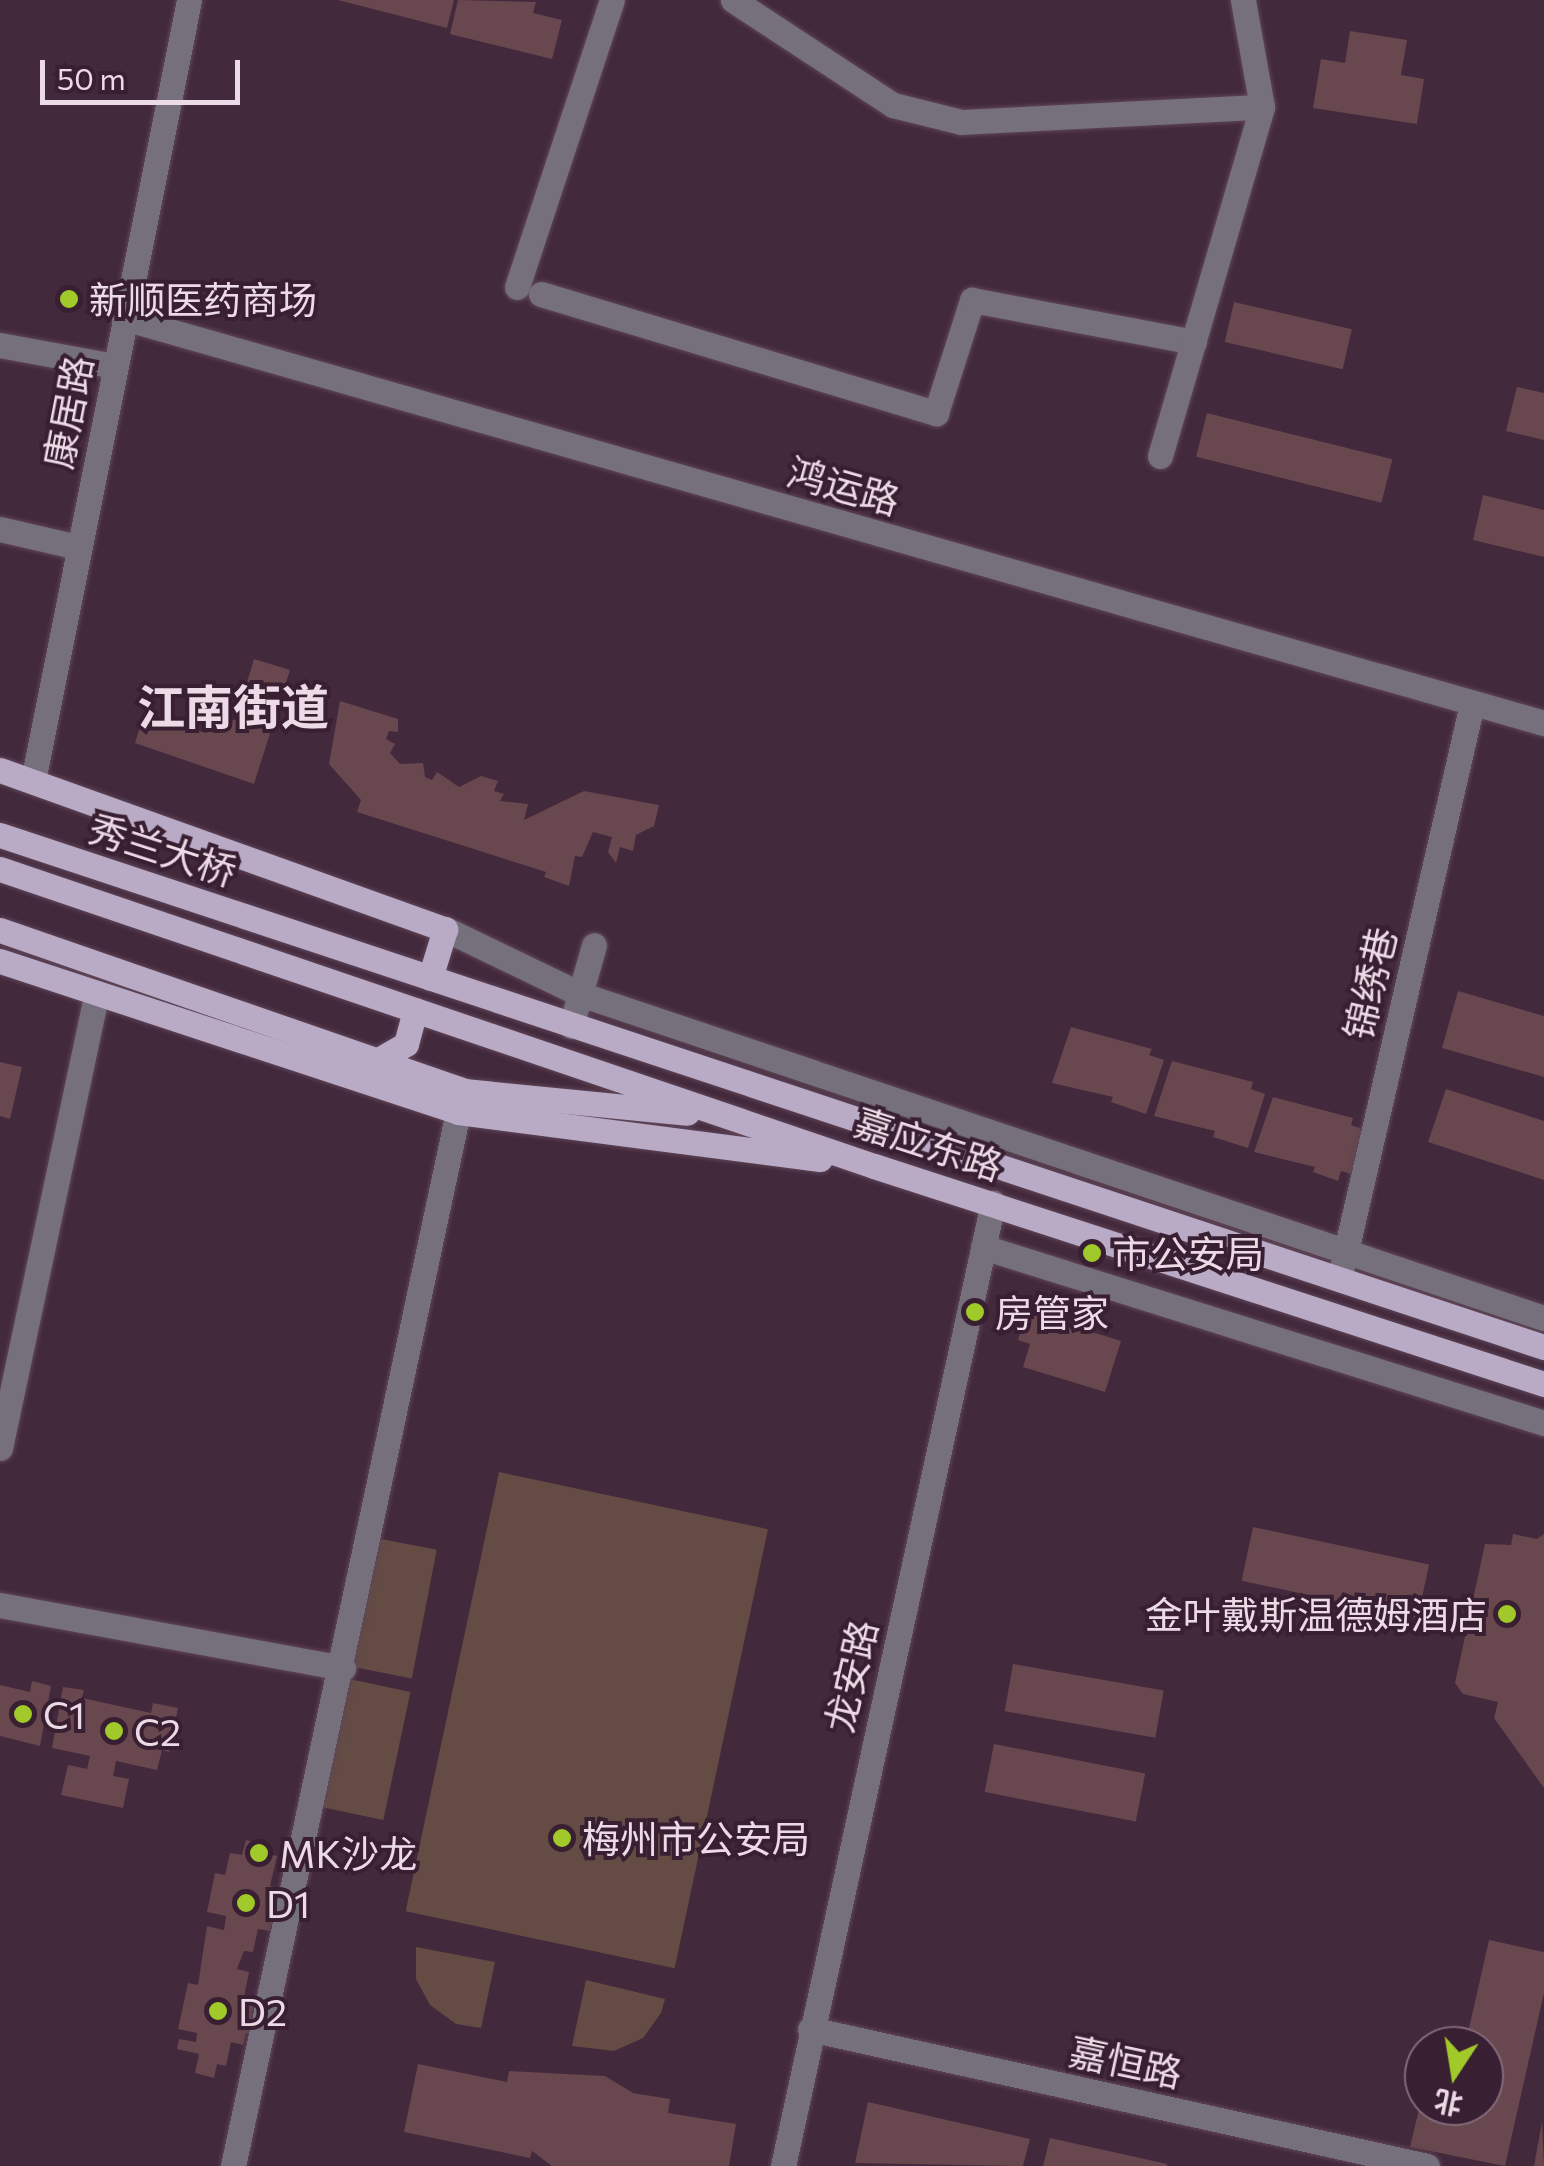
<!DOCTYPE html>
<html>
<head>
<meta charset="utf-8">
<style>
	body { margin:0 }
	#map { position:relative; width:1544px; height:2166px; overflow:hidden; background:#43293c; font-family:Commissioner,"Noto Sans SC",sans-serif }
	div>[style] { position:absolute }
	[style*='--x'] { left:calc(var(--x)*1px); top:calc(var(--y)*1px); width:calc(var(--w)*1px); rotate:calc(var(--a)*1deg) }
	.green>* { inset:0; background:#644c45; transform-origin:0 0 }
	.building>* { inset:0; background:#68474e; transform-origin:0 0 }
	.roads { filter:drop-shadow(0 0 2px #5e4557) drop-shadow(0 0 2px #5e4557) }
	.minor>* { height:25px; margin:-12.5px; padding:0 12.5px; transform-origin:12.5px; border-radius:12.5px; background:#76707d }
	.major>* { height:25px; margin:-12.5px; padding:0 12.5px; transform-origin:12.5px; border-radius:12.5px; background:#b9abc6 }
	.dots>* { width:28px; height:28px; translate:-50% -50%; box-sizing:border-box; border:5px solid #391f32; border-radius:50% }
	span { translate:-50% -50%; white-space:nowrap; text-align:center; line-height:1.15; -webkit-text-stroke:8px #391f32; paint-order:stroke }
	.poi-label { font-size:38px; color:#ecdbe6 }
	.left { translate:0 -50%; text-align:left }
	.right { translate:-100% -50%; text-align:right }
	.street-label { font-size:38px; color:#ecdbe6 }
	.district-label { font-size:48px; color:#ecdbe6; font-weight:700 }
	.north { position:absolute; left:1404px; top:2026px; width:100px; height:100px; box-sizing:border-box; background:#391f32; border:2px solid #816a7a; border-radius:50%; rotate:192deg; font-size:28px; font-weight:700; line-height:40px; text-align:center; color:#ecdbe6 }
	.north::after { content:''; display:block; margin:auto; width:35px; height:45px; background:#a1c929; clip-path:polygon(50% 0,100% 100%,50% 72%,0 100%) }
	.scale { position:absolute; left:40px; top:60px; width:200px; height:45px; box-sizing:border-box; border:5px solid #ecdbe6; border-top:0; padding-left:12px; font-size:30px; line-height:35px; white-space:nowrap; color:#ecdbe6; -webkit-text-stroke:8px #391f32; paint-order:stroke }
</style>
</head>
<body>
<div id="map">
	<div class="green">
		<i style="left:499px;top:1472px;width:275px;height:449px;rotate:12deg"></i>
		<i style="left:371px;top:1537px;width:67px;height:131px;rotate:11deg"></i>
		<i style="left:345px;top:1678px;width:67px;height:131px;rotate:12deg"></i>
		<i style="clip-path:polygon(416px 1947px,495px 1962px,481px 2028px,456px 2024px,430px 2005px,416px 1979px)"></i>
		<i style="clip-path:polygon(586px 1980px,665px 1999px,661px 2013px,643px 2038px,614px 2051px,572px 2046px)"></i>
	</div>
	<div class="building">
		<i style="clip-path:polygon(338px 0,454px 0,447px 28px)"></i>
		<i style="clip-path:polygon(458px 0,536px 2px,533px 13px,562px 20px,552px 59px,450px 34px)"></i>
		<i style="clip-path:polygon(1350px 31px,1407px 40px,1401px 75px,1424px 79px,1417px 124px,1313px 108px,1321px 59px,1345px 63px)"></i>
		<i style="left:1234px;top:302px;width:121px;height:41px;rotate:13deg"></i>
		<i style="clip-path:polygon(1517px 387px,1544px 393px,1544px 440px,1506px 431px)"></i>
		<i style="left:1207px;top:413px;width:191px;height:45px;rotate:14deg"></i>
		<i style="clip-path:polygon(1483px 495px,1544px 510px,1544px 557px,1473px 540px)"></i>
		<i style="clip-path:polygon(254px 659px,290px 670px,254px 784px,135px 743px,144px 714px,206px 733px,236px 719px)"></i>
		<i style="clip-path:polygon(340px 701px,398px 719px,398px 732px,389px 731px,386px 739px,395px 744px,390px 753px,400px 764px,423px 763px,425px 777px,432px 780px,437px 772px,459px 787px,481px 776px,498px 781px,494px 791px,504px 794px,500px 801px,528px 804px,524px 820px,584px 791px,659px 805px,654px 826px,636px 835px,633px 851px,620px 847px,616px 863px,608px 852px,612px 837px,593px 832px,582px 857px,575px 856px,569px 886px,544px 877px,546px 872px,357px 812px,361px 800px,329px 764px)"></i>
		<i style="clip-path:polygon(1458px 991px,1544px 1016px,1544px 1077px,1442px 1048px)"></i>
		<i style="clip-path:polygon(1071px 1027px,1152px 1049px,1149px 1055px,1164px 1060px,1146px 1114px,1111px 1102px,1113px 1097px,1052px 1083px)"></i>
		<i style="clip-path:polygon(1172px 1061px,1253px 1082px,1251px 1089px,1265px 1094px,1248px 1148px,1213px 1137px,1215px 1131px,1154px 1116px)"></i>
		<i style="clip-path:polygon(0 1062px,22px 1067px,10px 1119px,0 1116px)"></i>
		<i style="clip-path:polygon(1446px 1089px,1544px 1121px,1544px 1180px,1428px 1142px)"></i>
		<i style="clip-path:polygon(1273px 1097px,1353px 1118px,1351px 1125px,1365px 1130px,1351px 1174px,1341px 1171px,1338px 1181px,1313px 1172px,1315px 1167px,1254px 1152px)"></i>
		<i style="clip-path:polygon(1027px 1312px,1121px 1341px,1105px 1392px,1023px 1367px,1030px 1344px,1018px 1340px)"></i>
		<i style="left:1253px;top:1527px;width:180px;height:55px;rotate:12deg"></i>
		<i style="clip-path:polygon(1513px 1534px,1537px 1539px,1544px 1534px,1544px 1788px,1494px 1718px,1498px 1702px,1463px 1694px,1455px 1683px,1485px 1544px,1511px 1545px)"></i>
		<i style="left:1013px;top:1664px;width:153px;height:48px;rotate:10deg"></i>
		<i style="clip-path:polygon(32px 1681px,51px 1686px,40px 1746px,0 1736px,0 1685px,30px 1692px)"></i>
		<i style="clip-path:polygon(63px 1687px,84px 1690px,82px 1698px,151px 1713px,153px 1703px,178px 1708px,169px 1752px,162px 1750px,157px 1770px,116px 1761px,113px 1776px,129px 1779px,123px 1808px,61px 1795px,68px 1765px,87px 1769px,90px 1756px,52px 1748px)"></i>
		<i style="left:994px;top:1744px;width:154px;height:49px;rotate:11deg"></i>
		<i style="clip-path:polygon(246px 1840px,266px 1845px,264px 1853px,277px 1856px,270px 1886px,282px 1889px,285px 1922px,273px 1919px,270px 1931px,258px 1929px,253px 1952px,244px 1951px,237px 1969px,249px 1972px,243px 2002px,254px 2004px,251px 2017px,262px 2020px,259px 2036px,246px 2033px,243px 2045px,231px 2042px,226px 2066px,217px 2064px,214px 2078px,195px 2073px,199px 2054px,177px 2049px,179px 2039px,196px 2042px,197px 2033px,178px 2029px,188px 1983px,198px 1985px,207px 1926px,224px 1930px,226px 1916px,207px 1912px,215px 1873px,225px 1875px,230px 1853px,242px 1855px)"></i>
		<i style="clip-path:polygon(1489px 1940px,1544px 1952px,1544px 1993px,1505px 2166px,1410px 2147px,1420px 2105px,1450px 2112px,1452px 2106px,1484px 2106px,1484px 2046px,1465px 2046px)"></i>
		<i style="clip-path:polygon(418px 2064px,507px 2082px,509px 2071px,605px 2076px,633px 2093px,670px 2099px,668px 2113px,736px 2124px,729px 2166px,552px 2166px,532px 2151px,530px 2158px,404px 2132px)"></i>
		<i style="clip-path:polygon(868px 2102px,1030px 2139px,1023px 2166px,855px 2163px)"></i>
		<i style="clip-path:polygon(1542px 2122px,1544px 2166px,1534px 2166px)"></i>
		<i style="clip-path:polygon(1050px 2138px,1167px 2164px,1167px 2166px,1043px 2166px)"></i>
	</div>
	<div class="roads">
		<div class="minor">
			<i style="--x:733;--y:0;--w:191;--a:33.3"></i>
			<i style="--x:893;--y:105;--w:70;--a:14"></i>
			<i style="--x:961;--y:122;--w:301;--a:-2.9"></i>
			<i style="--x:517;--y:287;--w:302;--a:-71.7"></i>
			<i style="--x:541;--y:294;--w:413;--a:16.8"></i>
			<i style="--x:936;--y:413;--w:119;--a:-72.3"></i>
			<i style="--x:972;--y:300;--w:226;--a:10.7"></i>
			<i style="--x:124;--y:318;--w:1477;--a:15.92"></i>
			<i style="--x:0;--y:345;--w:116;--a:10.4"></i>
			<i style="--x:1160;--y:456;--w:364;--a:-73.7"></i>
			<i style="--x:1262;--y:107;--w:109;--a:-100.1"></i>
			<i style="--x:0;--y:529;--w:80;--a:13"></i>
			<i style="--x:33;--y:781;--w:796;--a:-78.7"></i>
			<i style="--x:445;--y:929;--w:150;--a:25.7"></i>
			<i style="--x:580;--y:994;--w:1017;--a:18.58"></i>
			<i style="--x:571;--y:1026;--w:84;--a:-74.1"></i>
			<i style="--x:983;--y:1247;--w:588;--a:17.42"></i>
			<i style="--x:1343;--y:1264;--w:575;--a:-77.03"></i>
			<i style="--x:0;--y:1448;--w:463;--a:-78"></i>
			<i style="--x:0;--y:1605;--w:349;--a:10.4"></i>
			<i style="--x:810;--y:2029;--w:632;--a:12.52"></i>
			<i style="--x:233;--y:2166;--w:1078;--a:-77.95"></i>
			<i style="--x:783;--y:2166;--w:986;--a:-77.7"></i>
		</div>
		<div class="major">
			<i style="--x:0;--y:770;--w:473;--a:19.7"></i>
			<i style="--x:445;--y:929;--w:51;--a:107"></i>
			<i style="--x:0;--y:835;--w:1627;--a:18.35"></i>
			<i style="--x:0;--y:869;--w:923;--a:18.77"></i>
			<i style="--x:874;--y:1166;--w:705;--a:18.02"></i>
			<i style="--x:0;--y:930;--w:491;--a:19.1"></i>
			<i style="--x:464;--y:1091;--w:224;--a:5.6"></i>
			<i style="--x:0;--y:961;--w:482;--a:18.2"></i>
			<i style="--x:458;--y:1112;--w:365;--a:7.4"></i>
			<i style="--x:380;--y:1059;--w:30;--a:-30"></i>
			<i style="--x:406;--y:1044;--w:35;--a:-75"></i>
		</div>
	</div>
	<div class="dots">
		<i style="left:69px;top:299px;background:#a1c929"></i>
		<i style="left:1092px;top:1253px;background:#a1c929"></i>
		<i style="left:975px;top:1312px;background:#a1c929"></i>
		<i style="left:1507px;top:1614px;background:#a1c929"></i>
		<i style="left:23px;top:1714px;background:#a1c929"></i>
		<i style="left:114px;top:1731px;background:#a1c929"></i>
		<i style="left:562px;top:1838px;background:#a1c929"></i>
		<i style="left:259px;top:1853px;background:#a1c929"></i>
		<i style="left:246px;top:1903px;background:#a1c929"></i>
		<i style="left:218px;top:2011px;background:#a1c929"></i>
	</div>
	<div class="poi-label">
		<span class="left" style="left:89px;top:299px">新顺医药商场</span>
		<span class="left" style="left:1112px;top:1253px">市公安局</span>
		<span class="left" style="left:995px;top:1312px">房管家</span>
		<span class="right" style="left:1487px;top:1614px">金叶戴斯温德姆酒店</span>
		<span class="left" style="left:43px;top:1714px">C1</span>
		<span class="left" style="left:134px;top:1731px">C2</span>
		<span class="left" style="left:582px;top:1838px">梅州市公安局</span>
		<span class="left" style="left:279px;top:1853px">MK沙龙</span>
		<span class="left" style="left:266px;top:1903px">D1</span>
		<span class="left" style="left:238px;top:2011px">D2</span>
	</div>
	<div class="street-label">
		<span style="left:67px;top:412px;rotate:-79deg">康居路</span>
		<span style="left:844px;top:485px;rotate:16deg">鸿运路</span>
		<span style="left:163px;top:849px;rotate:18deg">秀兰大桥</span>
		<span style="left:1369px;top:983px;rotate:-77deg">锦绣巷</span>
		<span style="left:929px;top:1143px;rotate:18deg">嘉应东路</span>
		<span style="left:850px;top:1676px;rotate:-77deg">龙安路</span>
		<span style="left:1126px;top:2061px;rotate:12deg">嘉恒路</span>
	</div>
	<div class="district-label">
		<span style="left:233px;top:706px">江南街道</span>
	</div>
	<div class="north">北</div>
	<div class="scale">50 m</div>
</div>
</body>
</html>
